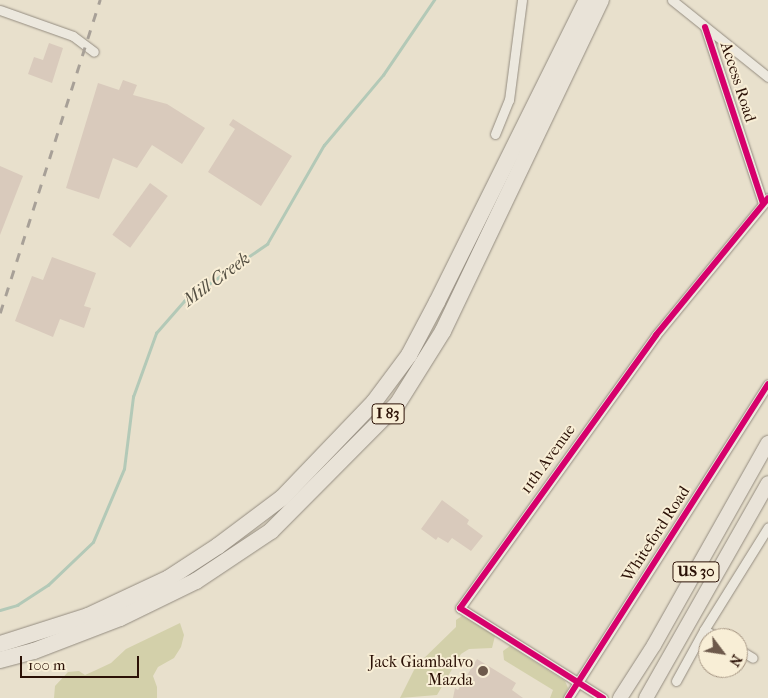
<!DOCTYPE html>
<html>
<head>
<meta charset="utf-8">
<style>
	body { margin:0 }
	#map { position:relative; width:768px; height:698px; overflow:hidden; background:#e8e0cc; font-family:"IM FELL French Canon",serif }
	div>[style] { position:absolute }
	[style*='--x'] { left:calc(var(--x)*1px); top:calc(var(--y)*1px); width:calc(var(--w)*1px); rotate:calc(var(--a)*1deg) }
	.green>* { inset:0; background:#d3d0aa }
	.stream>* { height:2.5px; margin:-1.25px; padding:0 1.25px; transform-origin:1.25px; border-radius:1.25px; background:#b3c9b7 }
	.building>* { inset:0; background:#d9cabc; transform-origin:0 0 }
	.roads { filter:drop-shadow(0 0 1px #948c80) drop-shadow(0 0 1px #948c80) }
	.minor>* { height:9px; margin:-4.5px; padding:0 4.5px; transform-origin:4.5px; border-radius:4.5px; background:#ece8de }
	.trunk>* { height:14px; margin:-7px; padding:0 7px; transform-origin:7px; border-radius:7px; background:#e9e3d8 }
	.motorway>* { height:16px; margin:-8px; padding:0 8px; transform-origin:8px; border-radius:8px; background:#e9e3d8 }
	.rail>* { height:2.5px; margin-top:-1.25px; transform-origin:0; background:repeating-linear-gradient(90deg,#a7a097 0 9px,transparent 0 18px) }
	.cycleway>* { height:6px; margin:-3px; padding:0 3px; transform-origin:3px; border-radius:3px; background:#d6006c }
	.dots>* { width:14px; height:14px; translate:-50% -50%; box-sizing:border-box; border:2px solid #f8eed6; border-radius:50% }
	span { translate:-50% -50%; white-space:nowrap; text-align:center; line-height:1.15; -webkit-text-stroke:4px #f8eed6; paint-order:stroke }
	.shield-label span { padding:1px 4px; background:#f8eed6; border:1px solid; border-radius:4px; -webkit-text-stroke-width:0 }
	.shield-label { font-size:15px; color:#2b1106; font-weight:700 }
	.street-label { font-size:16px; color:#2b1106 }
	.poi-label { font-size:16px; color:#2b1106 }
	.right { translate:-100% -50%; text-align:right }
	.water-label { font-size:18px; color:#534e41; font-style:italic }
	.north { position:absolute; left:698px; top:628px; width:50px; height:50px; box-sizing:border-box; background:#f8eed6; border:1px solid #a69683; border-radius:50%; rotate:121deg; font-size:14px; font-weight:700; line-height:20px; text-align:center; color:#2b1106 }
	.north::after { content:''; display:block; margin:auto; width:18px; height:22px; background:#6d594b; clip-path:polygon(50% 0,100% 100%,50% 72%,0 100%) }
	.scale { position:absolute; left:20px; top:656px; width:119px; height:22px; box-sizing:border-box; border:2px solid #2b1106; border-top:0; padding-left:6px; font-size:15px; line-height:18px; white-space:nowrap; color:#2b1106; -webkit-text-stroke:4px #f8eed6; paint-order:stroke }
</style>
</head>
<body>
<div id="map">
	<div class="green">
		<i style="clip-path:polygon(462px 616px,495px 636px,492px 648px,469px 649px,461px 654px,437px 695px,400px 698px,416px 666px,456px 627px,456px 620px)"></i>
		<i style="clip-path:polygon(180px 623px,184px 635px,181px 647px,174px 658px,158px 667px,153px 676px,157px 687px,157px 698px,54px 698px,55px 686px,68px 672px,79px 671px,85px 675px,94px 671px,111px 663px,126px 649px)"></i>
		<i style="clip-path:polygon(510px 646px,565px 681px,568px 688px,564px 698px,550px 698px,553px 690px,504px 660px,503px 651px)"></i>
	</div>
	<div class="stream">
		<i style="--x:0;--y:610;--w:18;--a:-16"></i>
		<i style="--x:17;--y:605;--w:37;--a:-33"></i>
		<i style="--x:48;--y:585;--w:62;--a:-43.7"></i>
		<i style="--x:93;--y:542;--w:79;--a:-67"></i>
		<i style="--x:124;--y:469;--w:73;--a:-82.9"></i>
		<i style="--x:133;--y:397;--w:68;--a:-70.2"></i>
		<i style="--x:156;--y:333;--w:43;--a:-48.8"></i>
		<i style="--x:184;--y:301;--w:101;--a:-34.5"></i>
		<i style="--x:267;--y:244;--w:114;--a:-60.1"></i>
		<i style="--x:324;--y:145;--w:92;--a:-49.9"></i>
		<i style="--x:383;--y:75;--w:91;--a:-55.8"></i>
	</div>
	<div class="building">
		<i style="clip-path:polygon(49px 43px,63px 48px,52px 83px,28px 74px,34px 57px,43px 60px)"></i>
		<i style="clip-path:polygon(123px 80px,137px 85px,133px 95px,167px 104px,205px 128px,182px 164px,152px 145px,137px 168px,113px 158px,99px 199px,66px 188px,98px 83px,119px 90px)"></i>
		<i style="clip-path:polygon(233px 119px,292px 156px,261px 206px,208px 172px,235px 129px,229px 125px)"></i>
		<i style="clip-path:polygon(0 166px,23px 176px,0 235px)"></i>
		<i style="left:150px;top:183px;width:22px;height:64px;rotate:36deg"></i>
		<i style="clip-path:polygon(52px 257px,96px 273px,84px 306px,91px 308px,84px 328px,60px 319px,53px 337px,15px 321px,32px 276px,43px 280px)"></i>
		<i style="clip-path:polygon(442px 500px,469px 520px,467px 524px,483px 536px,471px 551px,452px 538px,448px 543px,438px 537px,436px 540px,421px 529px)"></i>
		<i style="clip-path:polygon(477px 659px,516px 683px,512px 690px,523px 698px,453px 698px,455px 688px,458px 690px)"></i>
	</div>
	<div class="roads">
		<div class="minor">
			<i style="--x:672;--y:0;--w:123;--a:38.7"></i>
			<i style="--x:0;--y:10;--w:77;--a:19.6"></i>
			<i style="--x:73;--y:36;--w:26;--a:37"></i>
			<i style="--x:705;--y:27;--w:185;--a:71.8"></i>
			<i style="--x:495;--y:134;--w:37;--a:-68"></i>
			<i style="--x:509;--y:100;--w:101;--a:-82.6"></i>
			<i style="--x:704;--y:630;--w:17;--a:28"></i>
			<i style="--x:738;--y:649;--w:17;--a:31"></i>
			<i style="--x:676;--y:681;--w:58;--a:-61.2"></i>
			<i style="--x:704;--y:630;--w:121;--a:-58.1"></i>
			<i style="--x:568;--y:698;--w:372;--a:-57.5"></i>
			<i style="--x:603;--y:698;--w:169;--a:-147.8"></i>
			<i style="--x:460;--y:608;--w:336;--a:-54.3"></i>
			<i style="--x:656;--y:335;--w:177;--a:-50.7"></i>
		</div>
		<div class="trunk">
			<i style="--x:620;--y:698;--w:63;--a:-57.3"></i>
			<i style="--x:654;--y:645;--w:232;--a:-60.6"></i>
			<i style="--x:646;--y:698;--w:247;--a:-60.4"></i>
		</div>
		<div class="motorway">
			<i style="--x:0;--y:644;--w:92;--a:-17.7"></i>
			<i style="--x:88;--y:616;--w:89;--a:-25.1"></i>
			<i style="--x:169;--y:578;--w:59;--a:-33.1"></i>
			<i style="--x:218;--y:546;--w:80;--a:-36.9"></i>
			<i style="--x:282;--y:498;--w:133;--a:-46.2"></i>
			<i style="--x:374;--y:402;--w:59;--a:-53.3"></i>
			<i style="--x:409;--y:355;--w:60;--a:-62.2"></i>
			<i style="--x:437;--y:302;--w:337;--a:-63.6"></i>
			<i style="--x:0;--y:660;--w:35;--a:-15"></i>
			<i style="--x:34;--y:651;--w:92;--a:-21"></i>
			<i style="--x:120;--y:618;--w:85;--a:-26"></i>
			<i style="--x:196;--y:581;--w:90;--a:-33.7"></i>
			<i style="--x:271;--y:531;--w:180;--a:-45.2"></i>
			<i style="--x:398;--y:403;--w:85;--a:-58"></i>
			<i style="--x:443;--y:331;--w:367;--a:-64.5"></i>
		</div>
	</div>
	<div class="rail">
		<i style="--x:0;--y:313;--w:329;--a:-72.3"></i>
	</div>
	<div class="cycleway">
		<i style="--x:705;--y:27;--w:185;--a:71.8"></i>
		<i style="--x:568;--y:698;--w:372;--a:-57.5"></i>
		<i style="--x:603;--y:698;--w:169;--a:-147.8"></i>
		<i style="--x:460;--y:608;--w:336;--a:-54.3"></i>
		<i style="--x:656;--y:335;--w:177;--a:-50.7"></i>
	</div>
	<div class="dots">
		<i style="left:483px;top:671px;background:#6d594b"></i>
	</div>
	<div class="shield-label">
		<span style="left:388px;top:414px">I 83</span>
		<span style="left:696px;top:572px">US 30</span>
	</div>
	<div class="street-label">
		<span style="left:738px;top:82px;rotate:72deg">Access Road</span>
		<span style="left:548px;top:459px;rotate:-54deg">11th Avenue</span>
		<span style="left:656px;top:534px;rotate:-57deg">Whiteford Road</span>
	</div>
	<div class="poi-label">
		<span class="right" style="left:473px;top:671px">Jack Giambalvo<br>Mazda</span>
	</div>
	<div class="water-label">
		<span style="left:217px;top:280px;rotate:-36deg">Mill Creek</span>
	</div>
	<div class="north">N</div>
	<div class="scale">100 m</div>
</div>
</body>
</html>
